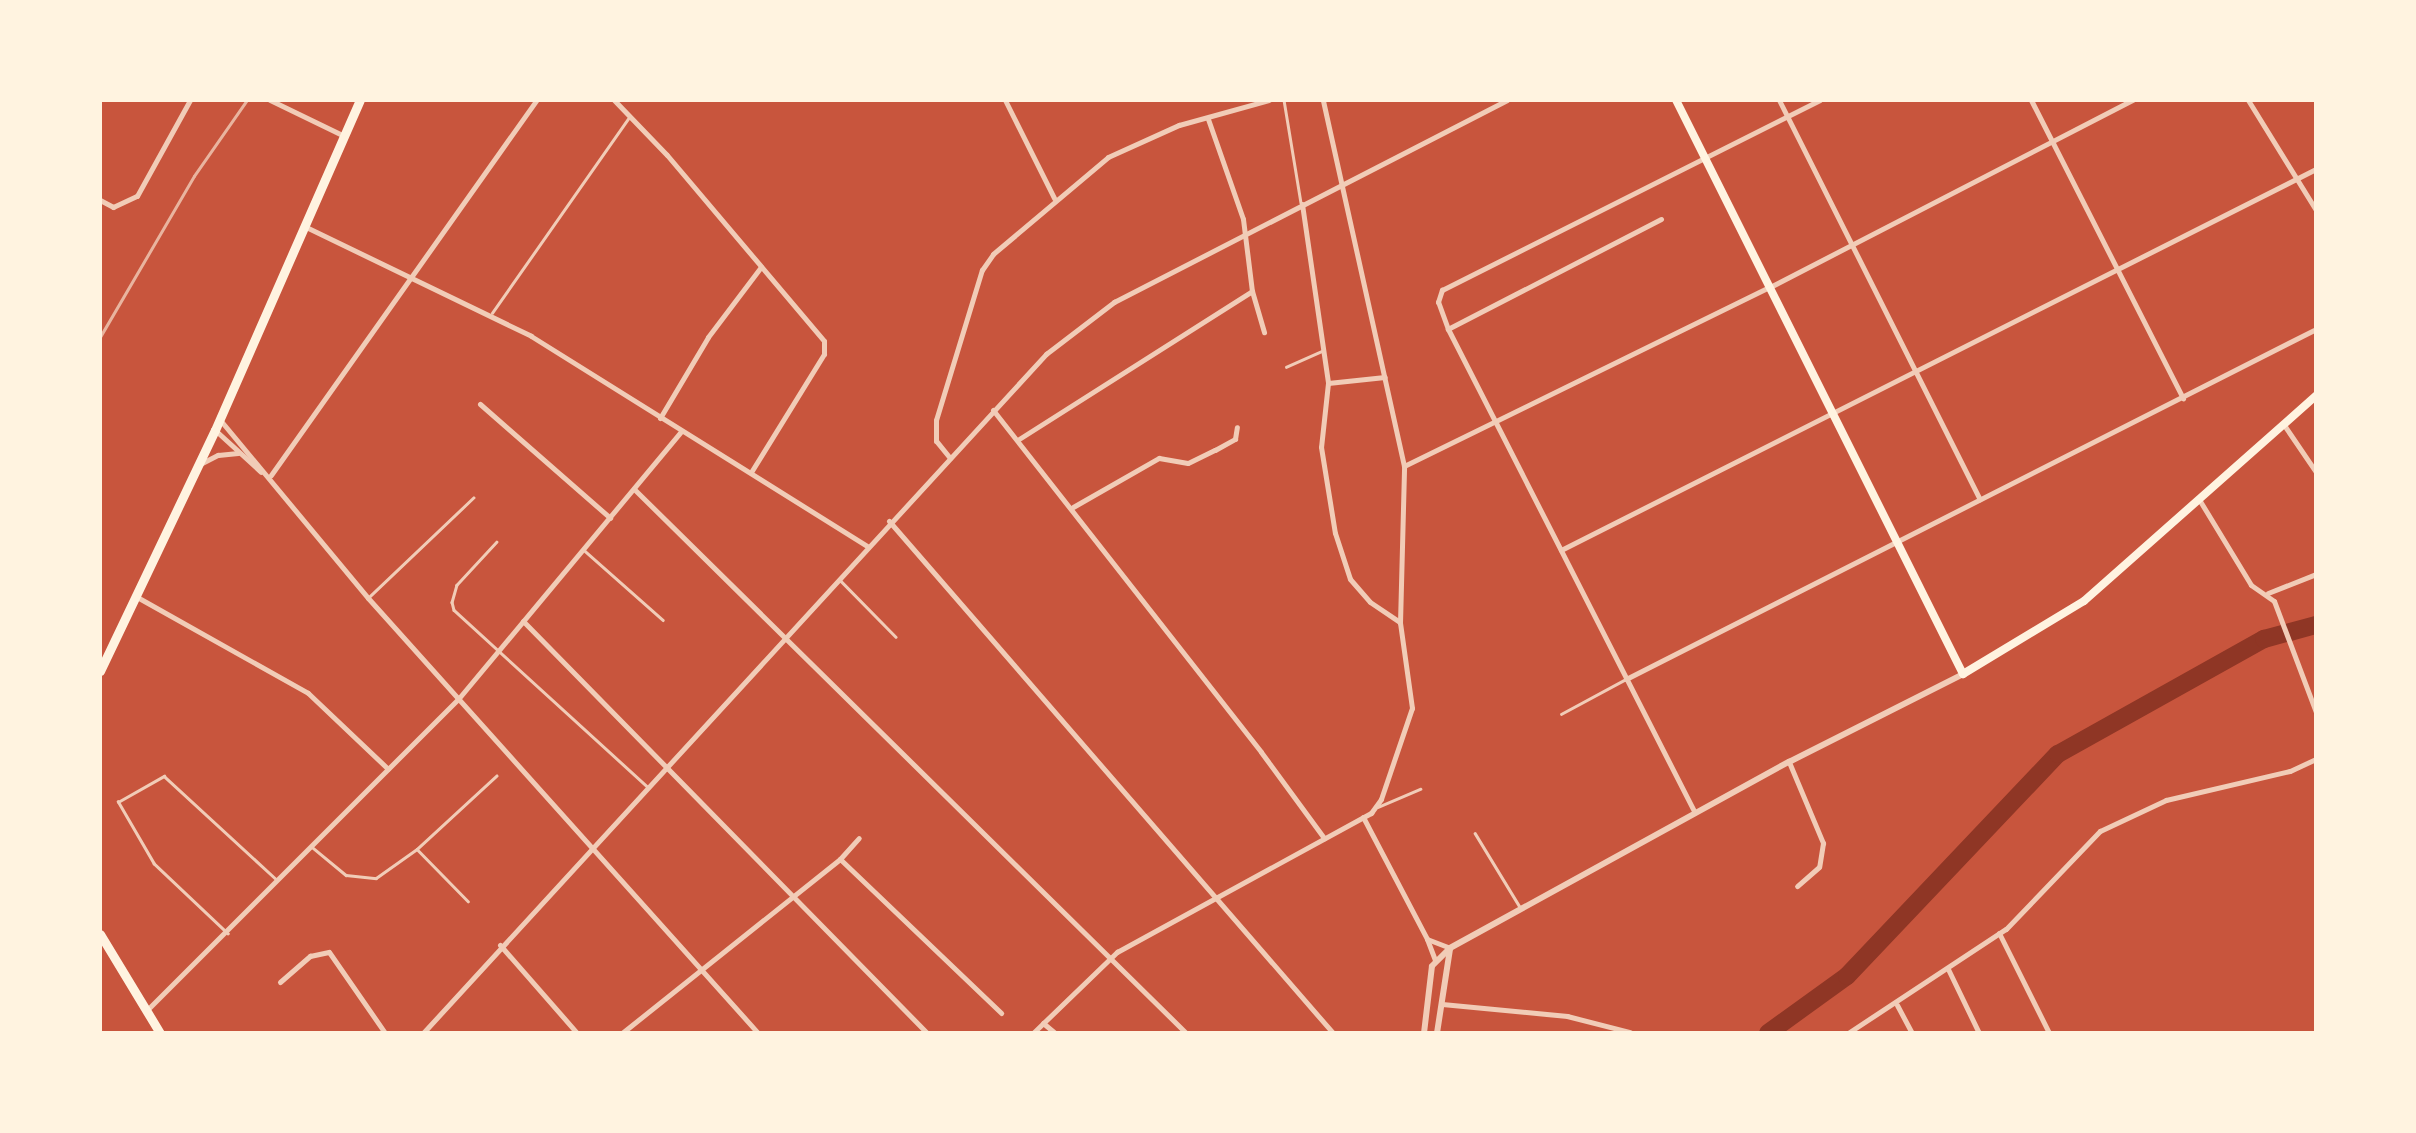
<!DOCTYPE html>
<html>
<head>
<meta charset="utf-8">
<style>
	body { margin:0 }
	#map { position:relative; width:2416px; height:1133px; overflow:hidden; background:#c8553d; font-family:"PT Sans Narrow",sans-serif }
	div>[style] { position:absolute }
	[style*='--x'] { left:calc(var(--x)*1px); top:calc(var(--y)*1px); width:calc(var(--w)*1px); rotate:calc(var(--a)*1deg) }
	.river>* { height:18px; margin:-9px; padding:0 9px; transform-origin:9px; border-radius:9px; background:#8f3625 }
	.service>* { height:2.5px; margin:-1.25px; padding:0 1.25px; transform-origin:1.25px; border-radius:1.25px; background:#f1ccb7 }
	.minor>* { height:5px; margin:-2.5px; padding:0 2.5px; transform-origin:2.5px; border-radius:2.5px; background:#f1ccb7 }
	.tertiary>* { height:6px; margin:-3px; padding:0 3px; transform-origin:3px; border-radius:3px; background:#f1ccb7 }
	.secondary>* { height:8px; margin:-4px; padding:0 4px; transform-origin:4px; border-radius:4px; background:#fff3e0 }
	.primary>* { height:9px; margin:-4.5px; padding:0 4.5px; transform-origin:4.5px; border-radius:4.5px; background:#fff3e0 }
	.rail>* { height:2.5px; margin:-1.25px; padding:0 1.25px; transform-origin:1.25px; border-radius:1.25px; background:#e9b49f }
	span { translate:-50% -50%; white-space:nowrap; text-align:center; line-height:1.15; -webkit-text-stroke:9px #fff3e0; paint-order:stroke }
	.frame { position:absolute; inset:0; border:102px solid #fff3e0; pointer-events:none }
</style>
</head>
<body>
<div id="map">
	<div class="river">
		<i style="--x:1768;--y:1033;--w:97;--a:-35.8"></i>
		<i style="--x:1847;--y:976;--w:306;--a:-46.5"></i>
		<i style="--x:2058;--y:754;--w:236;--a:-29.2"></i>
		<i style="--x:2264;--y:639;--w:54;--a:-15.1"></i>
	</div>
	<div class="service">
		<i style="--x:1284;--y:100;--w:104;--a:80.6"></i>
		<i style="--x:492;--y:313;--w:237;--a:-55"></i>
		<i style="--x:1286;--y:367;--w:39;--a:-24"></i>
		<i style="--x:497;--y:542;--w:59;--a:132.9"></i>
		<i style="--x:457;--y:585;--w:18;--a:106"></i>
		<i style="--x:452;--y:602;--w:8;--a:76"></i>
		<i style="--x:454;--y:610;--w:263;--a:42.4"></i>
		<i style="--x:585;--y:551;--w:104;--a:41.5"></i>
		<i style="--x:839;--y:579;--w:81;--a:45.5"></i>
		<i style="--x:369;--y:597;--w:144;--a:-43.6"></i>
		<i style="--x:1561;--y:714;--w:74;--a:-28.3"></i>
		<i style="--x:1378;--y:807;--w:46;--a:-23.2"></i>
		<i style="--x:1475;--y:833;--w:87;--a:58.7"></i>
		<i style="--x:312;--y:847;--w:44;--a:39.5"></i>
		<i style="--x:346;--y:875;--w:30;--a:6"></i>
		<i style="--x:376;--y:878;--w:50;--a:-35.3"></i>
		<i style="--x:417;--y:849;--w:108;--a:-42.7"></i>
		<i style="--x:417;--y:849;--w:73;--a:45.6"></i>
		<i style="--x:228;--y:934;--w:102;--a:-136.6"></i>
		<i style="--x:154;--y:864;--w:72;--a:-120.1"></i>
		<i style="--x:118;--y:802;--w:53;--a:-29.5"></i>
		<i style="--x:164;--y:776;--w:151;--a:42.6"></i>
	</div>
	<div class="minor">
		<i style="--x:270;--y:100;--w:82;--a:25.9"></i>
		<i style="--x:614;--y:100;--w:76;--a:46.1"></i>
		<i style="--x:667;--y:155;--w:243;--a:49.8"></i>
		<i style="--x:824;--y:341;--w:13;--a:90"></i>
		<i style="--x:824;--y:354;--w:139;--a:121.7"></i>
		<i style="--x:1005;--y:100;--w:110;--a:63.4"></i>
		<i style="--x:1779;--y:100;--w:447;--a:63.3"></i>
		<i style="--x:2031;--y:100;--w:335;--a:63"></i>
		<i style="--x:2248;--y:100;--w:129;--a:58.3"></i>
		<i style="--x:1208;--y:119;--w:106;--a:70.7"></i>
		<i style="--x:1243;--y:219;--w:73;--a:82.9"></i>
		<i style="--x:1252;--y:291;--w:43;--a:73.7"></i>
		<i style="--x:100;--y:200;--w:15;--a:28"></i>
		<i style="--x:113;--y:207;--w:26;--a:-25"></i>
		<i style="--x:137;--y:196;--w:110;--a:-61.1"></i>
		<i style="--x:1302;--y:204;--w:181;--a:81.7"></i>
		<i style="--x:1328;--y:383;--w:64;--a:96.2"></i>
		<i style="--x:1321;--y:447;--w:87;--a:80.8"></i>
		<i style="--x:1335;--y:533;--w:48;--a:71.9"></i>
		<i style="--x:1350;--y:579;--w:30;--a:49"></i>
		<i style="--x:1370;--y:602;--w:36;--a:34"></i>
		<i style="--x:1661;--y:219;--w:240;--a:152.7"></i>
		<i style="--x:1448;--y:329;--w:543;--a:62.96"></i>
		<i style="--x:306;--y:227;--w:250;--a:25.8"></i>
		<i style="--x:531;--y:336;--w:396;--a:32"></i>
		<i style="--x:1448;--y:329;--w:29;--a:-110"></i>
		<i style="--x:1438;--y:302;--w:13;--a:-72"></i>
		<i style="--x:1442;--y:290;--w:423;--a:-26.7"></i>
		<i style="--x:1328;--y:383;--w:57;--a:-6"></i>
		<i style="--x:480;--y:404;--w:173;--a:41.2"></i>
		<i style="--x:993;--y:410;--w:434;--a:51.9"></i>
		<i style="--x:1261;--y:752;--w:107;--a:53.8"></i>
		<i style="--x:660;--y:418;--w:94;--a:-59.3"></i>
		<i style="--x:708;--y:337;--w:88;--a:-52.9"></i>
		<i style="--x:221;--y:421;--w:230;--a:50.3"></i>
		<i style="--x:368;--y:598;--w:584;--a:48.12"></i>
		<i style="--x:2284;--y:425;--w:57;--a:55.8"></i>
		<i style="--x:215;--y:430;--w:62;--a:42.4"></i>
		<i style="--x:1019;--y:439;--w:276;--a:-32.4"></i>
		<i style="--x:950;--y:458;--w:22;--a:-129"></i>
		<i style="--x:936;--y:441;--w:21;--a:-90"></i>
		<i style="--x:936;--y:420;--w:157;--a:-73"></i>
		<i style="--x:982;--y:270;--w:19;--a:-55"></i>
		<i style="--x:993;--y:254;--w:150;--a:-40.1"></i>
		<i style="--x:1108;--y:157;--w:78;--a:-24.3"></i>
		<i style="--x:1179;--y:125;--w:93;--a:-15.5"></i>
		<i style="--x:202;--y:463;--w:18;--a:-27"></i>
		<i style="--x:218;--y:455;--w:20;--a:-6"></i>
		<i style="--x:1404;--y:466;--w:405;--a:-26.1"></i>
		<i style="--x:1768;--y:288;--w:411;--a:-27.3"></i>
		<i style="--x:271;--y:475;--w:460;--a:-54.7"></i>
		<i style="--x:634;--y:489;--w:775;--a:44.58"></i>
		<i style="--x:2200;--y:501;--w:98;--a:58.7"></i>
		<i style="--x:2251;--y:585;--w:28;--a:35"></i>
		<i style="--x:2274;--y:601;--w:119;--a:69.3"></i>
		<i style="--x:1073;--y:507;--w:99;--a:-29.7"></i>
		<i style="--x:1159;--y:458;--w:29;--a:10"></i>
		<i style="--x:1188;--y:463;--w:30;--a:-26"></i>
		<i style="--x:1215;--y:450;--w:23;--a:-29"></i>
		<i style="--x:1235;--y:439;--w:12;--a:-81"></i>
		<i style="--x:889;--y:521;--w:678;--a:49.07"></i>
		<i style="--x:1561;--y:550;--w:846;--a:-26.78"></i>
		<i style="--x:2268;--y:593;--w:52;--a:-21.6"></i>
		<i style="--x:137;--y:597;--w:196;--a:29.3"></i>
		<i style="--x:308;--y:693;--w:110;--a:43.5"></i>
		<i style="--x:523;--y:621;--w:577;--a:45.56"></i>
		<i style="--x:1626;--y:679;--w:771;--a:-26.9"></i>
		<i style="--x:1789;--y:762;--w:88;--a:67.2"></i>
		<i style="--x:1823;--y:843;--w:24;--a:99"></i>
		<i style="--x:1819;--y:867;--w:29;--a:139"></i>
		<i style="--x:1363;--y:817;--w:138;--a:62.3"></i>
		<i style="--x:840;--y:859;--w:223;--a:43.7"></i>
		<i style="--x:1999;--y:933;--w:112;--a:63.4"></i>
		<i style="--x:500;--y:945;--w:117;--a:48.8"></i>
		<i style="--x:1435;--y:960;--w:22;--a:-111"></i>
		<i style="--x:1427;--y:939;--w:25;--a:21"></i>
		<i style="--x:1948;--y:969;--w:71;--a:64.2"></i>
		<i style="--x:280;--y:982;--w:40;--a:-41"></i>
		<i style="--x:310;--y:956;--w:19;--a:-12"></i>
		<i style="--x:329;--y:952;--w:98;--a:55.3"></i>
		<i style="--x:1442;--y:1004;--w:126;--a:5.5"></i>
		<i style="--x:1567;--y:1016;--w:65;--a:14.3"></i>
		<i style="--x:1897;--y:1005;--w:32;--a:62"></i>
		<i style="--x:147;--y:1010;--w:441;--a:-45"></i>
		<i style="--x:459;--y:698;--w:346;--a:-50.2"></i>
		<i style="--x:1043;--y:1023;--w:16;--a:40"></i>
		<i style="--x:423;--y:1033;--w:922;--a:-47.46"></i>
		<i style="--x:1046;--y:354;--w:86;--a:-37.4"></i>
		<i style="--x:1114;--y:302;--w:442;--a:-27.2"></i>
		<i style="--x:622;--y:1033;--w:279;--a:-38.6"></i>
		<i style="--x:840;--y:859;--w:28;--a:-48"></i>
		<i style="--x:1033;--y:1033;--w:117;--a:-44"></i>
		<i style="--x:1117;--y:952;--w:290;--a:-28.7"></i>
		<i style="--x:1371;--y:813;--w:17;--a:-54"></i>
		<i style="--x:1381;--y:799;--w:96;--a:-71.2"></i>
		<i style="--x:1412;--y:708;--w:86;--a:-98"></i>
		<i style="--x:1400;--y:623;--w:157;--a:-88.5"></i>
		<i style="--x:1404;--y:466;--w:375;--a:-102.5"></i>
		<i style="--x:1848;--y:1033;--w:189;--a:-33.4"></i>
		<i style="--x:2006;--y:929;--w:136;--a:-46.2"></i>
		<i style="--x:2100;--y:831;--w:73;--a:-25.2"></i>
		<i style="--x:2166;--y:800;--w:127;--a:-13.2"></i>
		<i style="--x:2290;--y:771;--w:29;--a:-25"></i>
	</div>
	<div class="tertiary">
		<i style="--x:1424;--y:1033;--w:67;--a:-83.2"></i>
		<i style="--x:1432;--y:966;--w:25;--a:-45"></i>
		<i style="--x:1450;--y:948;--w:387;--a:-28.8"></i>
		<i style="--x:1789;--y:762;--w:195;--a:-26.8"></i>
		<i style="--x:1437;--y:1033;--w:85;--a:-81.2"></i>
	</div>
	<div class="secondary">
		<i style="--x:1676;--y:100;--w:642;--a:63.43"></i>
		<i style="--x:1963;--y:674;--w:141;--a:-31.1"></i>
		<i style="--x:2084;--y:601;--w:310;--a:-41.5"></i>
	</div>
	<div class="primary">
		<i style="--x:100;--y:671;--w:267;--a:-64.5"></i>
		<i style="--x:215;--y:430;--w:360;--a:-66.3"></i>
		<i style="--x:100;--y:934;--w:116;--a:58.8"></i>
	</div>
	<div class="rail">
		<i style="--x:100;--y:337;--w:186;--a:-59.7"></i>
		<i style="--x:194;--y:176;--w:93;--a:-55.1"></i>
	</div>
	<div class="frame"></div>
</div>
</body>
</html>
